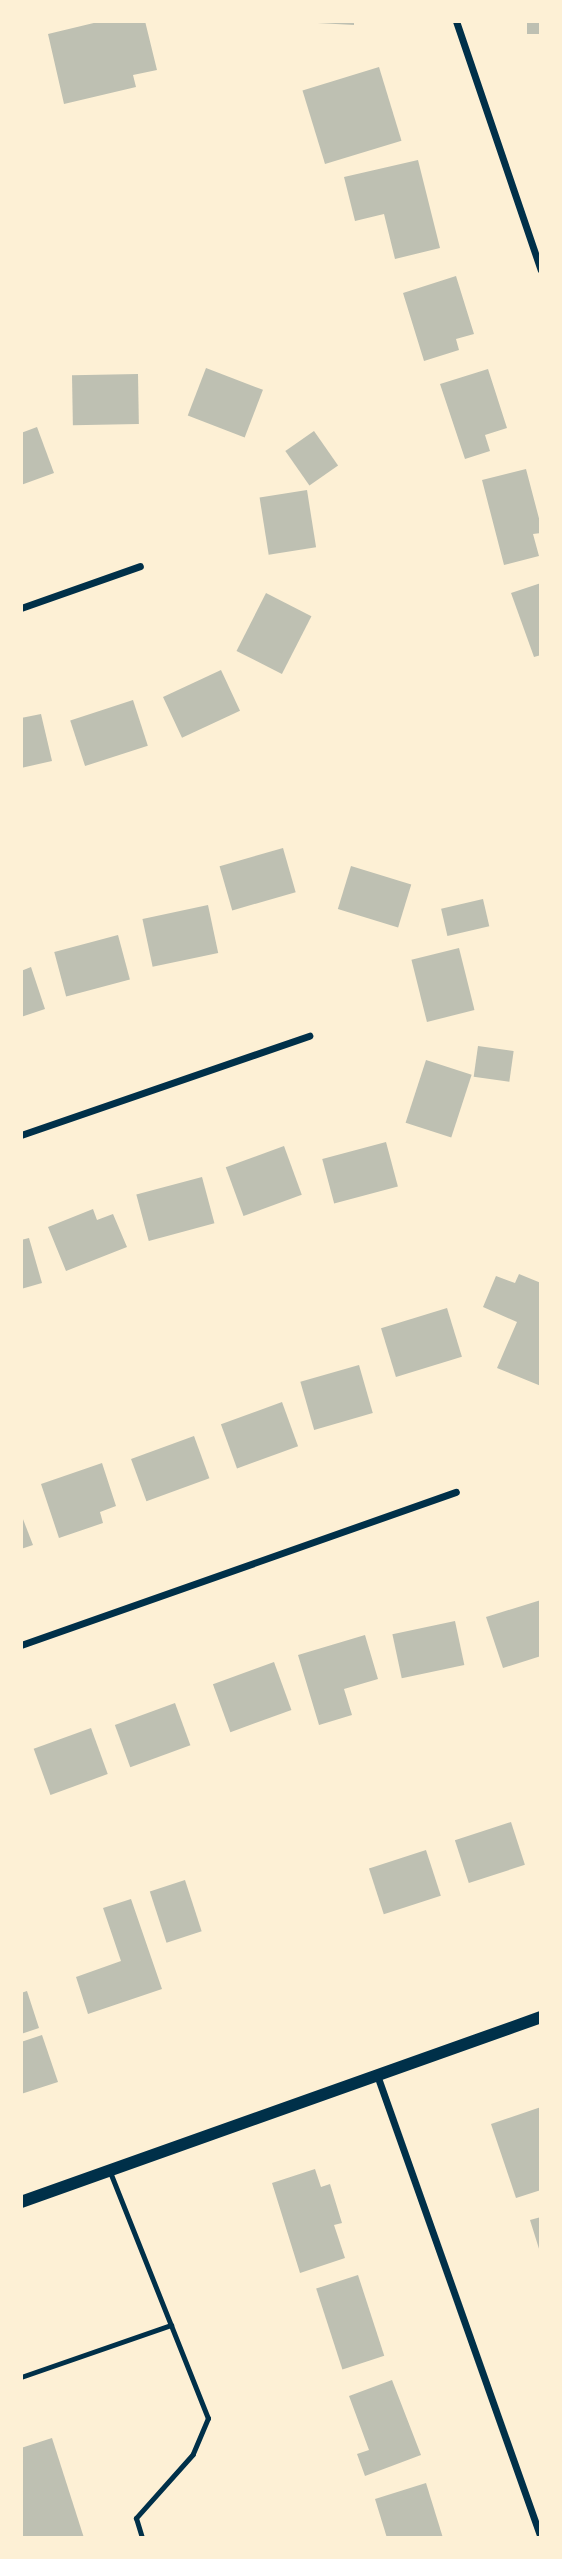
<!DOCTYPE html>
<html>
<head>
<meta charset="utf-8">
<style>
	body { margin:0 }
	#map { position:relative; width:562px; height:2559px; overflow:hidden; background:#fdf0d5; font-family:Jost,sans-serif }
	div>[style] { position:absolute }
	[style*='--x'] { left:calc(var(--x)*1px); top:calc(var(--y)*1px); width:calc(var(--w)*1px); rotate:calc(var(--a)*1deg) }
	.building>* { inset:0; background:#bec0b2; transform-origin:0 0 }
	.service>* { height:5px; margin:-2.5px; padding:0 2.5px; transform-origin:2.5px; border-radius:2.5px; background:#003049 }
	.minor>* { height:7px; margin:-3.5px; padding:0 3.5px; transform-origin:3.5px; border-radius:3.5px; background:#003049 }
	.tertiary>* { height:12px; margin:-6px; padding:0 6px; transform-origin:6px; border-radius:6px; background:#003049 }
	span { translate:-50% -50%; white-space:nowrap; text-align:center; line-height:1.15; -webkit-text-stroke:5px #fdf0d5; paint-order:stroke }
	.frame { position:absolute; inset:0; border:23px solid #fdf0d5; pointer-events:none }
</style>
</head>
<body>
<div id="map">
	<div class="building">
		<i style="clip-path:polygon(102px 21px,145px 21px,157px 70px,133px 75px,136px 87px,64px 104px,48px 34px)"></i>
		<i style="clip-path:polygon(281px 21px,354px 21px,354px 25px)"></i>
		<i style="left:527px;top:21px;width:14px;height:13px"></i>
		<i style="left:379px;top:67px;width:77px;height:80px;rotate:73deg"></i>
		<i style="clip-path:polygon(418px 160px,440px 248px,395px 259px,384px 214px,355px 221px,344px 177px)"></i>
		<i style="clip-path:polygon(456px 276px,474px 334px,456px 339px,459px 350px,424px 361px,403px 293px)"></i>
		<i style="left:206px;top:368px;width:61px;height:51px;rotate:21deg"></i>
		<i style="clip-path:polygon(488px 369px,507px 428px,485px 435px,490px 451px,465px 459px,440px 384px)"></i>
		<i style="left:138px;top:374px;width:50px;height:66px;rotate:89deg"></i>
		<i style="clip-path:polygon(37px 427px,54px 473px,21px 485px,21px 433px)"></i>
		<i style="left:314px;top:431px;width:42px;height:35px;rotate:55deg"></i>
		<i style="clip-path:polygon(526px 469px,541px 526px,541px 533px,533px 534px,539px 556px,504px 565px,482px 480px)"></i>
		<i style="left:307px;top:490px;width:58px;height:48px;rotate:81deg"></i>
		<i style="clip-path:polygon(541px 583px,541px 655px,534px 657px,511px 593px)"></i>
		<i style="left:266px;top:593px;width:51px;height:65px;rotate:27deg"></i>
		<i style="left:221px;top:670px;width:45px;height:64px;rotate:65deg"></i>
		<i style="left:133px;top:700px;width:48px;height:66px;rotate:72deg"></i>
		<i style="clip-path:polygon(41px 714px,52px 761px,21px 768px,21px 718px)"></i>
		<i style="left:283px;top:848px;width:46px;height:66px;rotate:74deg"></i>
		<i style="left:351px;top:866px;width:63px;height:45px;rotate:17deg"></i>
		<i style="left:483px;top:899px;width:28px;height:43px;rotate:77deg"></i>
		<i style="left:208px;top:905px;width:49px;height:67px;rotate:78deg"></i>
		<i style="left:118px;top:935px;width:46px;height:66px;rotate:75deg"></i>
		<i style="left:459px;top:948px;width:64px;height:49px;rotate:76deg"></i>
		<i style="clip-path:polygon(31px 967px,45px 1009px,21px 1017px,21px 971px)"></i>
		<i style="left:478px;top:1046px;width:36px;height:31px;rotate:8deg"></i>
		<i style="left:426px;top:1060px;width:48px;height:66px;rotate:18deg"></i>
		<i style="left:386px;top:1142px;width:46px;height:66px;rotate:75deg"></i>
		<i style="left:284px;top:1146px;width:52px;height:62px;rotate:70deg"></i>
		<i style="left:202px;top:1177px;width:48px;height:68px;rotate:75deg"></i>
		<i style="clip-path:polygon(93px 1209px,97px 1220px,113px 1214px,127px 1247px,66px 1271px,48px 1227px)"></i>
		<i style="clip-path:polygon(29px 1238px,42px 1283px,21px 1289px,21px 1240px)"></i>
		<i style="clip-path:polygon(519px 1274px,541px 1283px,541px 1386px,497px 1368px,517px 1322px,483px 1307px,496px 1276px,515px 1283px)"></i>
		<i style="left:447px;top:1308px;width:51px;height:69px;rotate:73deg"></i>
		<i style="left:359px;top:1365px;width:50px;height:61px;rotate:74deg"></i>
		<i style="left:282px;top:1402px;width:47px;height:65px;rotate:70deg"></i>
		<i style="left:194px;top:1436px;width:45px;height:67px;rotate:70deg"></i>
		<i style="clip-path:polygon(102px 1463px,116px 1506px,100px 1512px,103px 1523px,59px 1538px,41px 1484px)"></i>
		<i style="clip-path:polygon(21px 1514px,33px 1545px,21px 1549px)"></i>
		<i style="clip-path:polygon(541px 1600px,541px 1656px,503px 1668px,486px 1617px)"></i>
		<i style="left:455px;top:1621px;width:45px;height:64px;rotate:78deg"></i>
		<i style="clip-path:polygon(365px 1635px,378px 1679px,344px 1689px,352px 1715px,319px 1725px,298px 1655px)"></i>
		<i style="left:274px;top:1662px;width:51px;height:65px;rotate:70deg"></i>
		<i style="left:175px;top:1703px;width:45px;height:64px;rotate:70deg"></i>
		<i style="left:91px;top:1728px;width:49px;height:61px;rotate:70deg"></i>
		<i style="left:511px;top:1822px;width:45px;height:59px;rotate:72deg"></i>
		<i style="left:426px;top:1850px;width:48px;height:60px;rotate:72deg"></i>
		<i style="left:185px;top:1880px;width:54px;height:37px;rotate:72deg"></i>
		<i style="clip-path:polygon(131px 1899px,162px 1989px,88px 2014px,76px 1977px,121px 1961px,103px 1908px)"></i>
		<i style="clip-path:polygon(27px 1991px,39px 2028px,21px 2034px,21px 1993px)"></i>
		<i style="clip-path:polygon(42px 2035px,58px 2082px,21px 2094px,21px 2042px)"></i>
		<i style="clip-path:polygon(541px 2107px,541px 2190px,516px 2198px,491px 2124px)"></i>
		<i style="clip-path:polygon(315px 2169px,321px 2187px,330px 2184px,342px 2223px,334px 2225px,345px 2258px,300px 2273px,272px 2183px)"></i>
		<i style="clip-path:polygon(541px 2217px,541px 2252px,540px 2252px,530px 2220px)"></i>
		<i style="left:358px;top:2275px;width:85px;height:44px;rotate:72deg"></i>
		<i style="clip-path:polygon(392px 2380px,421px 2455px,365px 2476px,357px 2454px,369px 2450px,349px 2396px)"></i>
		<i style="clip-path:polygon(52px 2438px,84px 2538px,21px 2538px,21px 2448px)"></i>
		<i style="clip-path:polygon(426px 2483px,443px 2538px,387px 2538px,375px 2499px)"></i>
	</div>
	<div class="service">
		<i style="--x:110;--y:2172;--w:265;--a:68.3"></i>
		<i style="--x:208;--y:2418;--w:39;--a:113"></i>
		<i style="--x:193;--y:2454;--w:86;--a:131.7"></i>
		<i style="--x:136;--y:2518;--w:21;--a:73"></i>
		<i style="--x:21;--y:2377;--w:159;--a:-19.1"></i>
	</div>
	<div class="minor">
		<i style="--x:456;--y:21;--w:263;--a:71.2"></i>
		<i style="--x:21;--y:608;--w:126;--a:-19.4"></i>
		<i style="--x:21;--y:1135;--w:305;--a:-19"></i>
		<i style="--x:21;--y:1645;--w:461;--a:-19.4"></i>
		<i style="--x:377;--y:2075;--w:490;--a:70.5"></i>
	</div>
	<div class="tertiary">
		<i style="--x:21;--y:2202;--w:552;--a:-19.58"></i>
	</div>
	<div class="frame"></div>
</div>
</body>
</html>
